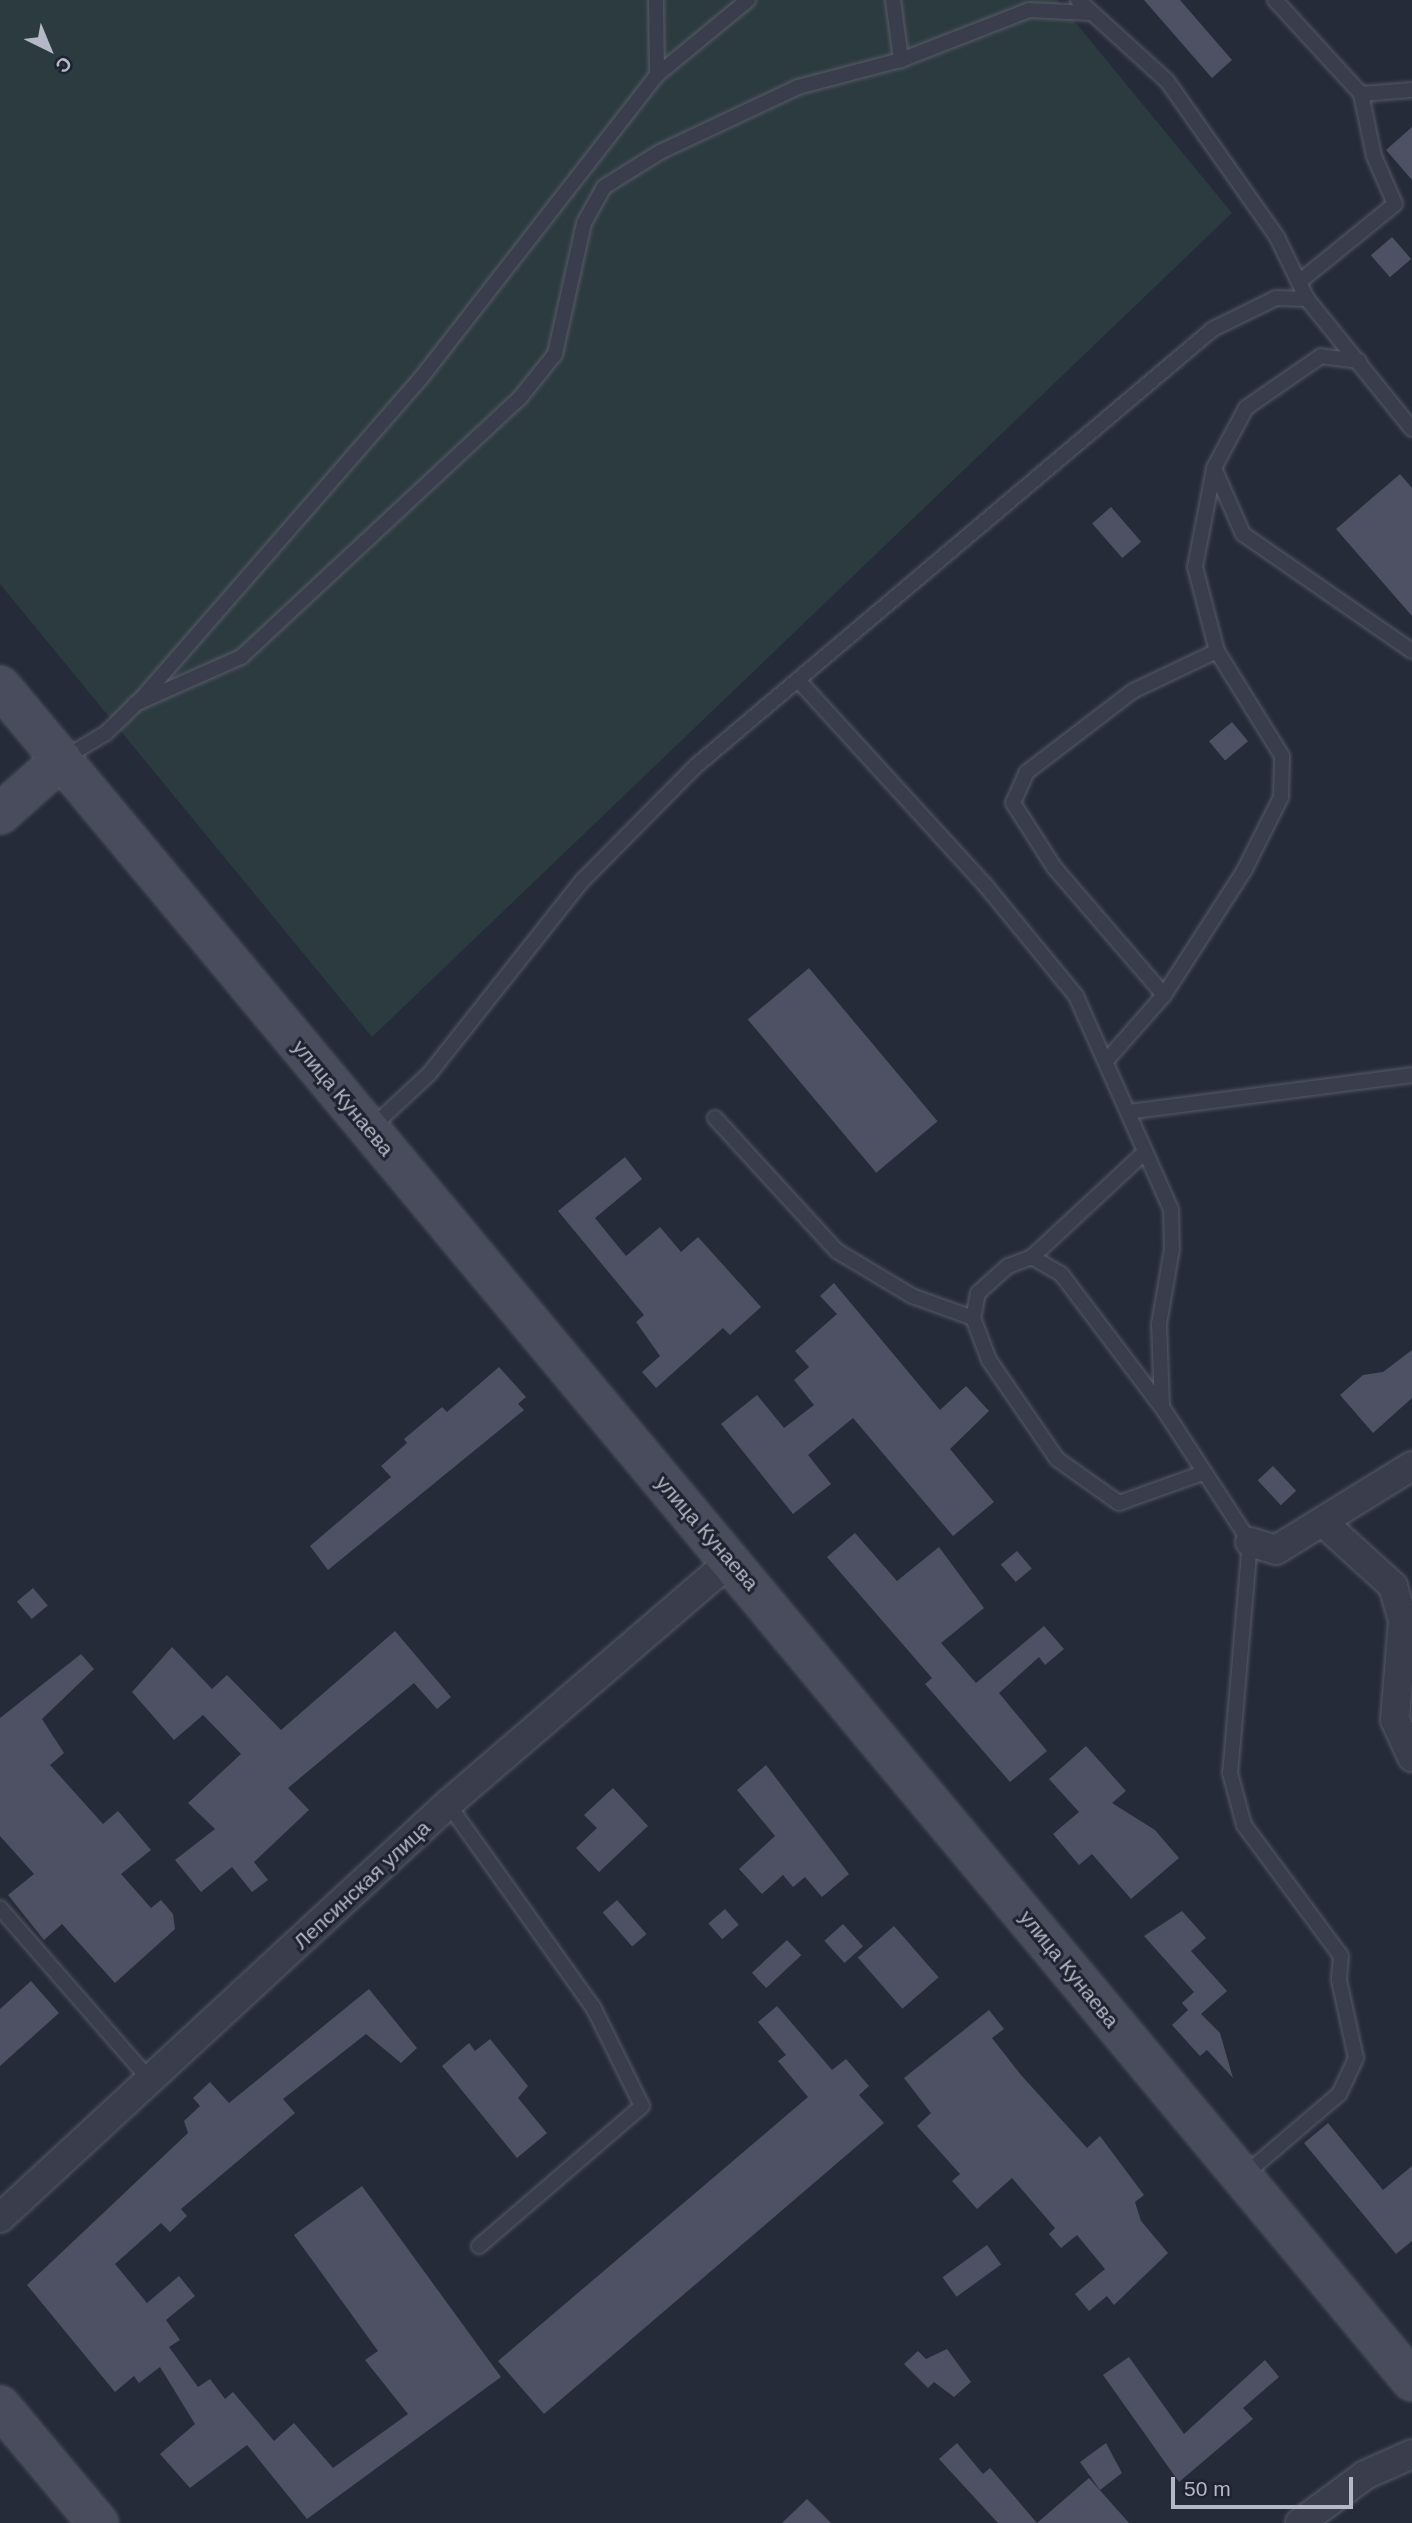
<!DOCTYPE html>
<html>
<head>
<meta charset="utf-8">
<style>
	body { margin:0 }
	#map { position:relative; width:1412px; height:2523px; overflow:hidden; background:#262b3a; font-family:Helvetica,sans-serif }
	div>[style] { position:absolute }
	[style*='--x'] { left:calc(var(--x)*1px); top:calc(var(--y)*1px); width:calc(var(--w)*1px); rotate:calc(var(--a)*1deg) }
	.green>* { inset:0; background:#2c3b3f }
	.building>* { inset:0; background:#4d5163; transform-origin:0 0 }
	.roads { filter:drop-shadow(0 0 2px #585b68) drop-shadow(0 0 2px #585b68) }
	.lane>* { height:14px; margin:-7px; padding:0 7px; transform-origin:7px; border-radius:7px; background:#3a3d4b }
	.street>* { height:28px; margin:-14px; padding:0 14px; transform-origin:14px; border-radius:14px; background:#3a3d4b }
	.secondary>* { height:38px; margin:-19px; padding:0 19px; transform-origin:19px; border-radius:19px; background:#484c5d }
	span { translate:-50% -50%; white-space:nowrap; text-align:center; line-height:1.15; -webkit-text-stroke:6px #1f222f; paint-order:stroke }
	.street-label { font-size:21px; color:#b5b8c6 }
	.north { position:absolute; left:14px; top:14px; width:70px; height:70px; -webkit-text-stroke:5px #1f222f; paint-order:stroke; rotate:137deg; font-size:19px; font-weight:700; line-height:28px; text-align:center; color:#b5b8c6 }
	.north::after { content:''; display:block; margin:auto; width:24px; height:32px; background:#b5b8c6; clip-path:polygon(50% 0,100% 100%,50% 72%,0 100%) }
	.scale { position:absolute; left:1171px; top:2477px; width:182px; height:32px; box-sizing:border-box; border:4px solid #b5b8c6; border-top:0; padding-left:9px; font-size:21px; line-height:24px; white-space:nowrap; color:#b5b8c6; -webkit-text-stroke:5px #1f222f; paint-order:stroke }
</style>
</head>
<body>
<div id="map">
	<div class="green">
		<i style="clip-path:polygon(0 0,1057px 0,1232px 213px,372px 1037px,0 584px)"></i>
	</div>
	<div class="building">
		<i style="clip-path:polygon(1144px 0,1180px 0,1232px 60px,1212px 78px)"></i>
		<i style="clip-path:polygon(1412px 127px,1412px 180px,1386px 150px)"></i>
		<i style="left:1392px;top:237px;width:29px;height:28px;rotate:49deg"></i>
		<i style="clip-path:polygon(1400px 474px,1412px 488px,1412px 616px,1336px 529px)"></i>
		<i style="left:1111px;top:507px;width:46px;height:25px;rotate:49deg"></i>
		<i style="left:1232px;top:722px;width:25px;height:30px;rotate:50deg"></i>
		<i style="left:809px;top:968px;width:200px;height:80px;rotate:50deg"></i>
		<i style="clip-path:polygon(625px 1157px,642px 1179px,595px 1218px,626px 1256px,660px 1227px,681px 1252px,698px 1237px,761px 1307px,730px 1335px,723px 1328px,656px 1388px,642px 1372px,660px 1356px,636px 1322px,644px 1315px,558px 1211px)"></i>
		<i style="clip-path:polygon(834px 1283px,940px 1410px,966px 1386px,989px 1411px,950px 1449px,994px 1502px,953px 1536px,853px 1418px,808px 1455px,831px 1484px,793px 1514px,721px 1424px,757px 1395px,784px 1428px,814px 1405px,794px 1380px,809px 1367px,795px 1351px,837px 1314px,820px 1296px)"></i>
		<i style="clip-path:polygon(1412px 1350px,1412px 1398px,1373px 1433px,1340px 1395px,1363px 1375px,1383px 1372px)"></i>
		<i style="clip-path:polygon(499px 1367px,526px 1397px,518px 1404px,524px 1410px,328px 1570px,310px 1546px,391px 1477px,381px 1466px,407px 1443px,404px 1439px,442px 1407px,447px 1412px)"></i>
		<i style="left:1273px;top:1466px;width:34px;height:21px;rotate:47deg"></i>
		<i style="clip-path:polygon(855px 1533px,897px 1581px,939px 1547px,984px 1608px,941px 1643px,976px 1683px,1044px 1626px,1064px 1649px,1045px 1665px,1039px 1657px,999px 1693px,1047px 1751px,1010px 1782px,925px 1684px,932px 1678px,827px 1557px)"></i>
		<i style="left:1017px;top:1551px;width:23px;height:21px;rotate:50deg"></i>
		<i style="left:33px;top:1588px;width:23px;height:21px;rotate:50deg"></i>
		<i style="clip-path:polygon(395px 1631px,451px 1697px,437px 1709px,414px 1683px,288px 1788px,309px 1810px,254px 1862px,268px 1880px,252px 1892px,232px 1867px,201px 1892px,175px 1860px,215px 1829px,188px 1803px,241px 1754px,203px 1715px,174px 1740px,132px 1692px,172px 1647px,212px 1689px,227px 1675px,281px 1730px)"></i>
		<i style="clip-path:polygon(81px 1654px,94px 1669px,42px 1719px,64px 1753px,50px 1765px,103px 1824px,118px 1811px,151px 1850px,121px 1874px,151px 1908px,161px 1900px,173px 1914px,175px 1929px,115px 1983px,62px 1924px,44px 1940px,8px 1895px,34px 1874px,0 1836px,0 1718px)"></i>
		<i style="clip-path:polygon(1086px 1746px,1126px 1791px,1112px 1803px,1155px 1830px,1179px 1858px,1131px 1899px,1092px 1854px,1079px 1865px,1053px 1834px,1079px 1812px,1049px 1779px)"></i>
		<i style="clip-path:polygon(766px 1765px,849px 1874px,822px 1897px,805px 1877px,793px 1887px,783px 1875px,762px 1894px,739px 1869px,775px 1836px,737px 1790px)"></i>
		<i style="clip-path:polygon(613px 1788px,648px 1826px,599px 1872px,576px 1848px,597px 1828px,584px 1815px)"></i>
		<i style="left:617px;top:1900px;width:45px;height:19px;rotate:49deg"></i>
		<i style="left:725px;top:1909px;width:21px;height:22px;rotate:49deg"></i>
		<i style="clip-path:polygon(1182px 1911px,1206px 1938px,1191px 1951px,1227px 1991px,1201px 2014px,1220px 2033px,1233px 2078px,1207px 2050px,1200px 2056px,1172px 2025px,1188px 2010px,1182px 2003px,1194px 1992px,1144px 1936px)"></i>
		<i style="left:843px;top:1924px;width:30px;height:25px;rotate:48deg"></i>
		<i style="left:894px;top:1926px;width:68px;height:48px;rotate:49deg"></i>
		<i style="left:787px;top:1940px;width:21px;height:48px;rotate:47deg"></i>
		<i style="clip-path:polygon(31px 1981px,59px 2013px,0 2066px,0 2009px)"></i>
		<i style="clip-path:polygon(369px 1989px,417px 2048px,401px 2063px,366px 2034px,283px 2099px,295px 2113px,181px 2209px,187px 2216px,170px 2232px,161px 2223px,115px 2264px,147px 2303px,179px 2276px,195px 2296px,166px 2320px,180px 2340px,169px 2347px,198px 2387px,210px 2379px,225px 2399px,233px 2392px,274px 2441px,294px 2423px,333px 2468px,408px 2414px,365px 2360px,378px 2351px,294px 2235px,362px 2186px,501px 2377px,307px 2519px,247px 2445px,190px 2488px,160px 2454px,195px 2424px,160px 2367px,139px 2383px,134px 2376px,115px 2392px,27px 2285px,188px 2133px,184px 2121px,200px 2106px,193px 2098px,210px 2082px,229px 2103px)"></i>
		<i style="clip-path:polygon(777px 2006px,832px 2070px,846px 2059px,869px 2086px,859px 2095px,884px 2123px,544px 2414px,498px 2361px,808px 2097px,778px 2061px,786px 2055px,758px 2022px)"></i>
		<i style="clip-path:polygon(989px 2010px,1004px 2029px,992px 2038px,1021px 2075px,1087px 2148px,1100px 2136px,1144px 2195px,1135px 2202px,1141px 2221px,1168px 2253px,1114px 2305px,1107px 2296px,1089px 2311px,1075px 2294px,1105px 2269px,1077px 2235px,1061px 2248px,1049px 2234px,1055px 2228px,1012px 2178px,977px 2209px,952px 2181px,960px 2174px,917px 2126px,931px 2113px,904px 2078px)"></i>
		<i style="clip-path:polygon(490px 2039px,528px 2086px,518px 2098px,547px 2133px,517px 2158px,442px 2066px,469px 2043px,475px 2051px)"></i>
		<i style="clip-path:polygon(1328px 2123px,1383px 2190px,1412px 2166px,1412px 2241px,1396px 2254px,1304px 2143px)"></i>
		<i style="left:987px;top:2245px;width:24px;height:55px;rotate:54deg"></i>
		<i style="clip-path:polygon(947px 2349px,971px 2382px,954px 2397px,934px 2382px,928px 2388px,904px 2364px,918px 2351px,926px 2359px)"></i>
		<i style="clip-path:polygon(1129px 2357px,1184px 2434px,1265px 2360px,1279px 2377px,1243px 2408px,1253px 2419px,1179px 2482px,1103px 2375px)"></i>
		<i style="clip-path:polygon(957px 2443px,983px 2474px,990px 2468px,1037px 2523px,1089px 2478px,1129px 2523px,998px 2523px,939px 2459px)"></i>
		<i style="clip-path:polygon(1106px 2443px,1122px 2473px,1100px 2490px,1080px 2462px)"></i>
		<i style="clip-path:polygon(807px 2499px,831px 2523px,782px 2523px)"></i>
	</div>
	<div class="roads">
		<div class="lane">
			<i style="--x:656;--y:0;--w:75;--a:89.2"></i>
			<i style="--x:893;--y:0;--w:61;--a:82.4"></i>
			<i style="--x:901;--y:60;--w:137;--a:-21.3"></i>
			<i style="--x:1029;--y:10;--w:60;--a:2.9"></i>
			<i style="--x:1078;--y:0;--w:120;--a:42.3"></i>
			<i style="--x:1167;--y:81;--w:191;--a:54.8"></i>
			<i style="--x:1277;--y:237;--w:69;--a:64.2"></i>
			<i style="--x:1307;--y:299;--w:167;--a:51.1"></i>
			<i style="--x:1275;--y:0;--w:127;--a:47.5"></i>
			<i style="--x:1361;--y:94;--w:63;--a:78.2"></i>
			<i style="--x:1374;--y:156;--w:52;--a:66.4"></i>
			<i style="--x:1395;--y:204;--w:124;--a:140.9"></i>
			<i style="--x:1361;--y:94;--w:51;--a:-4.5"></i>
			<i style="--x:1359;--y:361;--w:38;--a:-173"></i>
			<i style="--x:1321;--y:356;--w:91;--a:145.3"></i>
			<i style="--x:1246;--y:408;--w:68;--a:118.1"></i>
			<i style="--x:1214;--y:468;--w:72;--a:66.3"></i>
			<i style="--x:1243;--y:534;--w:206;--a:34.7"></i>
			<i style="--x:798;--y:680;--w:279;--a:47.6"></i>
			<i style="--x:986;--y:886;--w:142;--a:50.7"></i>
			<i style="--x:1076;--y:996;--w:233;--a:66"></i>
			<i style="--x:1171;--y:1209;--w:40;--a:88.6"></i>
			<i style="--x:1172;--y:1249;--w:76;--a:99.8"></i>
			<i style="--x:1159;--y:1324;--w:83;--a:87.9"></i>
			<i style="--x:1162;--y:1407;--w:161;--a:56.9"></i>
			<i style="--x:1250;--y:1542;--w:232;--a:94.9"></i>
			<i style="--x:1230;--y:1773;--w:54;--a:74.9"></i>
			<i style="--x:1244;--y:1825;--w:163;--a:53.5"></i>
			<i style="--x:1341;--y:1956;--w:24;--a:95"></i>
			<i style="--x:1339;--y:1980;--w:80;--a:77.7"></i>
			<i style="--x:1356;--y:2058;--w:40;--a:115"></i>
			<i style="--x:1339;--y:2094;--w:126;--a:139.5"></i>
			<i style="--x:135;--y:704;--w:116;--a:-23.9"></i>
			<i style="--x:241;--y:657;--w:379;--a:-42.9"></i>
			<i style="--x:519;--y:399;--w:58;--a:-51.3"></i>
			<i style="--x:555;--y:354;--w:134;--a:-77.5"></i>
			<i style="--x:584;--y:223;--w:41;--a:-60.9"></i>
			<i style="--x:604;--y:187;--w:66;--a:-32"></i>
			<i style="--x:660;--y:152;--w:153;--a:-25.2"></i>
			<i style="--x:798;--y:87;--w:106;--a:-14.7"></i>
			<i style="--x:64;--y:758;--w:49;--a:-30.8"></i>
			<i style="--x:106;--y:733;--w:49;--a:-44.2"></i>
			<i style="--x:141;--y:699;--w:426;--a:-48.9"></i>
			<i style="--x:421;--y:378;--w:384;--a:-52.1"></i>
			<i style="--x:657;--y:75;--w:118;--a:-39.5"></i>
			<i style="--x:1164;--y:995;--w:169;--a:-130.7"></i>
			<i style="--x:1054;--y:867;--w:76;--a:-122.6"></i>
			<i style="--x:1013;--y:803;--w:34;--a:-66"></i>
			<i style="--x:1027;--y:772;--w:133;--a:-37.4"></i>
			<i style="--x:1133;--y:691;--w:93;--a:-25.5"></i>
			<i style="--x:1106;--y:1061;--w:88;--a:-48.7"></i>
			<i style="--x:1164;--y:995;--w:148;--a:-57.2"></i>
			<i style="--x:1244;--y:871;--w:83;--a:-63.4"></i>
			<i style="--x:1281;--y:797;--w:41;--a:-88.6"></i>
			<i style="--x:1282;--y:756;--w:123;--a:-121.8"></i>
			<i style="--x:1217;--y:651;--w:87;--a:-104.7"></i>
			<i style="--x:1195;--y:567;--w:101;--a:-79.1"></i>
			<i style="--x:1128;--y:1112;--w:286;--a:-7.4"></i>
			<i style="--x:715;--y:1118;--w:180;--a:47.5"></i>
			<i style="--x:837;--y:1251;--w:87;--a:31"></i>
			<i style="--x:912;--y:1296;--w:65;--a:19.8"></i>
			<i style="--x:371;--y:1128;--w:79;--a:-43"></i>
			<i style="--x:429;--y:1074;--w:248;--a:-51.6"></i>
			<i style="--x:583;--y:880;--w:162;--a:-45.3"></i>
			<i style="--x:697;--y:765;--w:676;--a:-40.2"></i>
			<i style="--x:1213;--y:329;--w:70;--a:-26.2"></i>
			<i style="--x:1276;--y:298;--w:31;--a:2"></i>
			<i style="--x:1032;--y:1257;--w:154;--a:-42.9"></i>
			<i style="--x:1161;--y:1406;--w:166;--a:-127.1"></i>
			<i style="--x:1061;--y:1274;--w:34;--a:-150"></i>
			<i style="--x:1032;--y:1257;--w:26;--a:159"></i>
			<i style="--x:1008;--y:1266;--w:40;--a:138"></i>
			<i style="--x:978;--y:1293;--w:25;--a:101"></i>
			<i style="--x:973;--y:1318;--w:45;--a:69.1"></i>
			<i style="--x:989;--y:1360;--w:120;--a:55.5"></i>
			<i style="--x:1057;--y:1459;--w:76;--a:35.4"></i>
			<i style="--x:1119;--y:1503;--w:89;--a:-19.7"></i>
			<i style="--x:448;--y:1804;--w:249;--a:54.5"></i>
			<i style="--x:593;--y:2007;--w:110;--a:63.7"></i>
			<i style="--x:642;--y:2106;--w:215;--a:139.3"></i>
			<i style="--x:0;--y:1908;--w:228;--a:48.9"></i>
		</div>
		<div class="street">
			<i style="--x:1326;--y:1525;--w:91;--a:42.3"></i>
			<i style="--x:1393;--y:1586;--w:35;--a:74"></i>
			<i style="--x:1403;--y:1620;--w:100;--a:94.6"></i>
			<i style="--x:1395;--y:1720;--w:41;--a:65.3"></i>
			<i style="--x:1250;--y:1542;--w:27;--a:17"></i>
			<i style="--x:1276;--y:1550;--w:160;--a:-31.7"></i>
			<i style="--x:0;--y:2218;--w:610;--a:-42.74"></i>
			<i style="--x:448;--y:1804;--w:374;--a:-40.7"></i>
			<i style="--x:1300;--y:2523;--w:81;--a:-36.4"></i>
			<i style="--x:1365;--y:2475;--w:51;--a:-24.1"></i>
		</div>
		<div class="secondary">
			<i style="--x:0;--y:686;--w:2206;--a:50.2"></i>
			<i style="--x:0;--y:814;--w:83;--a:-41.6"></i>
			<i style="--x:0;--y:2406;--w:153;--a:50.1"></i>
		</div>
	</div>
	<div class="street-label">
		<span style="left:343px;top:1098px;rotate:50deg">улица Кунаева</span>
		<span style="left:707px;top:1533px;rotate:49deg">улица Кунаева</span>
		<span style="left:362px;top:1885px;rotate:-43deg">Лепсинская улица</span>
		<span style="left:1069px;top:1969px;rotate:51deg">улица Кунаева</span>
	</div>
	<div class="north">С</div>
	<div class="scale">50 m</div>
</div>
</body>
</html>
